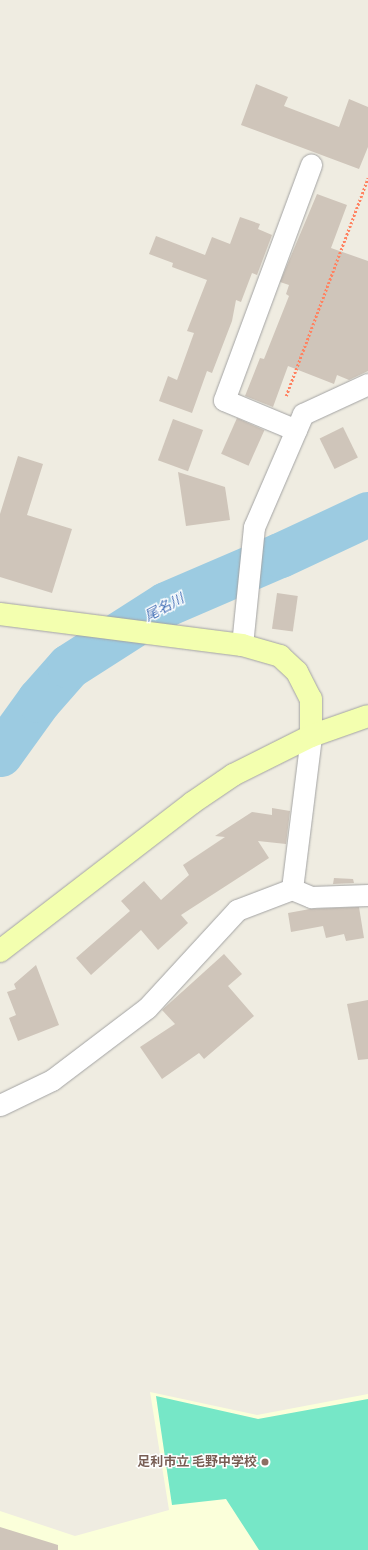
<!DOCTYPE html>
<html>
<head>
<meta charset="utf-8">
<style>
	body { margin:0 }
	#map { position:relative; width:368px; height:1550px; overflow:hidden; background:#efece1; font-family:Poppins,"Noto Sans JP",sans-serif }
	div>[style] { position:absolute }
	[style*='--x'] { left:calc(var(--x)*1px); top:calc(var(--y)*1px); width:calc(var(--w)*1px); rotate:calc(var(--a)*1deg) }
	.education>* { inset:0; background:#fbffda }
	.pitch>* { inset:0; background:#76e7c7 }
	.river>* { height:45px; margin:-22.5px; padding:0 22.5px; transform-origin:22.5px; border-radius:22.5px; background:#9ccbe1 }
	.building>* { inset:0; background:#cfc5ba; transform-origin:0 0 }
	.path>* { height:2.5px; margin-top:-1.25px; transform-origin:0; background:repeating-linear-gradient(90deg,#ff8362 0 2px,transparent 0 4px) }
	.roads { filter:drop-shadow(0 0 1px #a3a3a3) drop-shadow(0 0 1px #a3a3a3) }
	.street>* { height:21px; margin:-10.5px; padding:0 10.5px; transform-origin:10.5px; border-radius:10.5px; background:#fff }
	.secondary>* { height:22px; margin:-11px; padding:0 11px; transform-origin:11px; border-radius:11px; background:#f3ffaf }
	.dots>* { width:11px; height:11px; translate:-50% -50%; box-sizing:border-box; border:2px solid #fff; border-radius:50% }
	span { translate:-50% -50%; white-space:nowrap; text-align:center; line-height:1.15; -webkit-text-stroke:3px #fff; paint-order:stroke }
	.education-label { font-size:13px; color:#785e54; font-weight:700 }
	.right { translate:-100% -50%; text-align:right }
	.water-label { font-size:14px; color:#406eb5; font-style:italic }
</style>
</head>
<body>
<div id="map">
	<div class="education">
		<i style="clip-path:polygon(150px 1392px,257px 1415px,368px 1394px,368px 1550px,0 1550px,0 1511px,75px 1536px,169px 1510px)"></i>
	</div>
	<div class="pitch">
		<i style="clip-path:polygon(156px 1396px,258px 1419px,368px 1399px,368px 1550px,259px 1550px,226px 1499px,172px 1505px)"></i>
	</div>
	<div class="river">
		<i style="--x:0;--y:754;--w:67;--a:-54.2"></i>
		<i style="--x:39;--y:700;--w:45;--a:-48.6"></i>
		<i style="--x:69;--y:666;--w:115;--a:-32.6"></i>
		<i style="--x:166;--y:604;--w:124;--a:-23.3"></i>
		<i style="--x:280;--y:555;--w:97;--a:-25"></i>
	</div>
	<div class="building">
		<i style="clip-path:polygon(256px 84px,288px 97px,284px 106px,339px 127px,349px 99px,368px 107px,368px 147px,359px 169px,241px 125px)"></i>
		<i style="clip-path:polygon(317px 194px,347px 205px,331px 248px,368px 261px,368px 371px,349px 380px,337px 375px,334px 384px,288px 366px,273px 407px,245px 396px,260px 358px,264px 359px,289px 296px,286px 294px,289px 285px,280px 282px)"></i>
		<i style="clip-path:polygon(240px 217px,260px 224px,258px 229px,272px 235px,257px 275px,252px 273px,241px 302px,236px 300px,232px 321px,212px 373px,207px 371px,192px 413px,159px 401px,168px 376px,177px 380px,194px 333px,187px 331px,207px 280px,172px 267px,173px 263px,149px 254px,156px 236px,205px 255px,212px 237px,230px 244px)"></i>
		<i style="left:237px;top:418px;width:30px;height:39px;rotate:24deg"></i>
		<i style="left:173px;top:419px;width:32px;height:44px;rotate:20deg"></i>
		<i style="left:343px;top:427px;width:34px;height:26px;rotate:64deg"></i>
		<i style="clip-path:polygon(18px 456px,43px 464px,27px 515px,72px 529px,52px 593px,0 577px,0 514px)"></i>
		<i style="clip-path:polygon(178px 472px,225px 487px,230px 520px,186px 526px)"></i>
		<i style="left:277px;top:593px;width:21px;height:36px;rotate:8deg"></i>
		<i style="clip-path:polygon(272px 808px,290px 811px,286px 844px,258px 841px,269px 858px,181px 915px,188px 923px,158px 950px,141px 930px,91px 975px,76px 958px,130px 911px,121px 901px,144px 881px,161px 900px,189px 875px,183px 865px,225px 837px,215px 836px,252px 812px,272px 815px)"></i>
		<i style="clip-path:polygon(334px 878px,353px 879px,354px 883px,333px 884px)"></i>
		<i style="clip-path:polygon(359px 907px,364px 938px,346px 941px,344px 934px,326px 938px,323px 926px,291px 932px,288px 913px,310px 909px)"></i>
		<i style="clip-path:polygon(224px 954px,242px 974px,228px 986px,254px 1016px,204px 1059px,199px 1053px,162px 1079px,140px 1047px,175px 1024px,162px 1010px)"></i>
		<i style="clip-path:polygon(36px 965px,59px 1025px,18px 1041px,9px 1018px,16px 1015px,7px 992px,16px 989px,14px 984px)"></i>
		<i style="clip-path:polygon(368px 1000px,368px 1059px,358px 1060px,347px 1004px)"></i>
		<i style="clip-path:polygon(0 1527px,58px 1545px,58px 1550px,0 1550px)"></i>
	</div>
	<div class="path">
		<i style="--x:286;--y:396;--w:233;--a:-69.4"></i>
	</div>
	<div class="roads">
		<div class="street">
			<i style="--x:296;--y:430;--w:78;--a:-157.4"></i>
			<i style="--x:224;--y:400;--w:251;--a:-69.7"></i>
			<i style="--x:242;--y:645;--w:119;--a:-84.2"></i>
			<i style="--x:254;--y:527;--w:123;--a:-66.6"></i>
			<i style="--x:303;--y:414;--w:72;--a:-24.8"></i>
			<i style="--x:292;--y:889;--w:154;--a:-82.9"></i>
			<i style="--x:0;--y:1105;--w:58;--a:-25.7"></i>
			<i style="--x:52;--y:1080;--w:119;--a:-37.2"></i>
			<i style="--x:147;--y:1008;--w:133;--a:-47.4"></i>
			<i style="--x:237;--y:910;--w:59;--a:-20.9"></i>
			<i style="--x:292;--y:889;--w:21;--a:23"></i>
			<i style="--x:311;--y:897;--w:57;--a:-2"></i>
		</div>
		<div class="secondary">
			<i style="--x:0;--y:614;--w:244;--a:7.3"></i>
			<i style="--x:242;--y:645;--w:40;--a:16"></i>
			<i style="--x:280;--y:656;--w:23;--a:43"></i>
			<i style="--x:297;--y:672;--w:30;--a:63"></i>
			<i style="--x:311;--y:699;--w:37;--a:90"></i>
			<i style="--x:0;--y:951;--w:242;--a:-37.6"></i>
			<i style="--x:192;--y:803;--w:50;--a:-34.3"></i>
			<i style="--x:233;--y:775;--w:87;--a:-26.6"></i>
			<i style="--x:311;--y:736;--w:60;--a:-19.3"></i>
		</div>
	</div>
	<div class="dots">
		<i style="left:265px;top:1462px;background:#8d6e63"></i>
	</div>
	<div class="education-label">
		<span class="right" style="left:257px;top:1462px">足利市立 毛野中学校</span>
	</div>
	<div class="water-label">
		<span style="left:164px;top:607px;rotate:-28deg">尾名川</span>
	</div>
</div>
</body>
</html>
